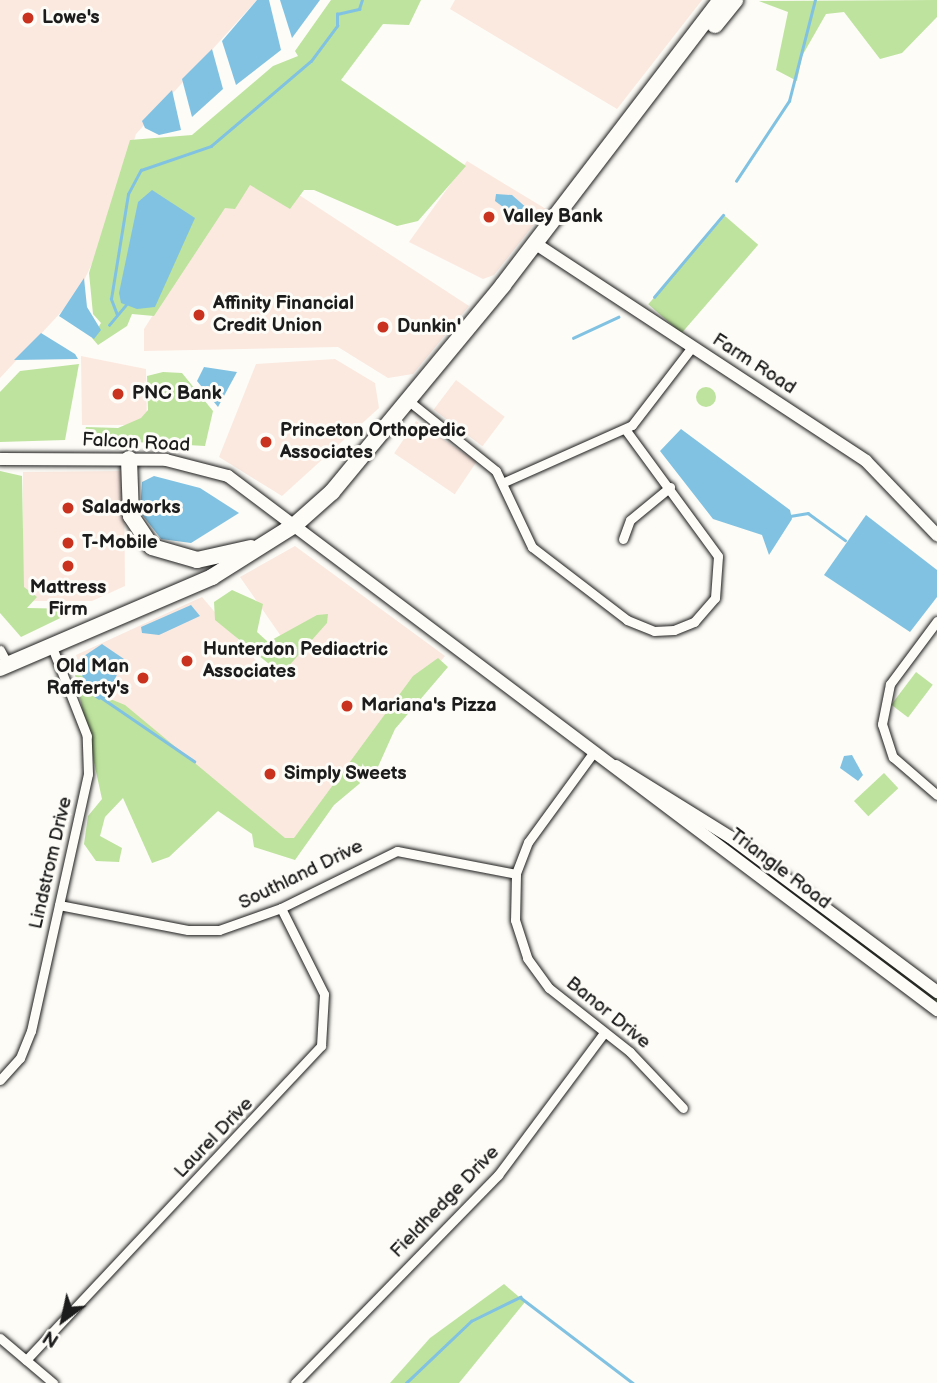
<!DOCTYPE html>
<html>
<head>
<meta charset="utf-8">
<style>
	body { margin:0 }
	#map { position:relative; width:937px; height:1383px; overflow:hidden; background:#fdfcf7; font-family:"Balsamiq Sans",sans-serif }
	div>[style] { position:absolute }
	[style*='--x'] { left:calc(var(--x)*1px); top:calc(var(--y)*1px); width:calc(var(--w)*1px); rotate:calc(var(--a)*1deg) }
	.built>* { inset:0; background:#fbe9e0; transform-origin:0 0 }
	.green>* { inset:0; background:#bee39e; transform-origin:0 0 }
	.round { border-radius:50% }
	.water>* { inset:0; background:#81c2e2 }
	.stream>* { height:2.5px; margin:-1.25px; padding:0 1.25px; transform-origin:1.25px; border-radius:1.25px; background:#81c2e2 }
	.roads { filter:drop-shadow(0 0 2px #1c1c1c) drop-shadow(0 0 2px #1c1c1c) }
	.street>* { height:9px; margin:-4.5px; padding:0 4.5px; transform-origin:4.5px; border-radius:4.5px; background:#fdfcf7 }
	.secondary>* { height:12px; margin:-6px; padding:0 6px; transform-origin:6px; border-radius:6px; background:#fdfcf7 }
	.highway>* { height:16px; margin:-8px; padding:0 8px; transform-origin:8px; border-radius:8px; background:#fdfcf7 }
	.dots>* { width:19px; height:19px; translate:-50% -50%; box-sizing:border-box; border:4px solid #fdfcf7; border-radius:50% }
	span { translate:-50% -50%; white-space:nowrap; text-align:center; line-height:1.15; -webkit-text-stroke:6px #fdfcf7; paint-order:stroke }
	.poi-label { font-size:19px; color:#1c1c1c; font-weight:700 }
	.left { translate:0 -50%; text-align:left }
	.right { translate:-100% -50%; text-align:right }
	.street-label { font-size:19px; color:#1c1c1c }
	.north { position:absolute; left:28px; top:1285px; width:70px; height:70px; -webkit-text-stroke:5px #fdfcf7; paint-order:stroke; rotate:213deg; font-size:19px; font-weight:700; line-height:28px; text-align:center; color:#1c1c1c }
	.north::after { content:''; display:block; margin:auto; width:24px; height:32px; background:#1c1c1c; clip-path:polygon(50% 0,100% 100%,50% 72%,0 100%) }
</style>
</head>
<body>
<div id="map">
	<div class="built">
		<i style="clip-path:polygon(0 0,257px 0,136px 134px,103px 241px,77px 295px,0 378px)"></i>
		<i style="clip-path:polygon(455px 0,702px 0,617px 109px,450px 9px)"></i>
		<i style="clip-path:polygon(467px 161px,546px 209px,494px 275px,483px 279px,409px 242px)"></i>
		<i style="clip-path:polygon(250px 163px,469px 306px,413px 374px,388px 378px,338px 347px,144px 351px,144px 329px)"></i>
		<i style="clip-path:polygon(81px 356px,146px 369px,147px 425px,82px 425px)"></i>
		<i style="clip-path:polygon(335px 359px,375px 383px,379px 408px,282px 496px,219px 457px,256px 364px)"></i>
		<i style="left:456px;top:380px;width:61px;height:37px;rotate:37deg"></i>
		<i style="left:416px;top:421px;width:73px;height:39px;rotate:34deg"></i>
		<i style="clip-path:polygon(124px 471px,125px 586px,92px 601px,23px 601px,23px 472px)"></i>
		<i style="clip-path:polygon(295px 546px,445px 656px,288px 850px,87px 688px,76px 655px,202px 597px,275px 683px,328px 618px,285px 642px,240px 577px)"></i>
	</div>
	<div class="green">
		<i style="clip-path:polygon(331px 0,421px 0,409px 25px,383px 24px,341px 80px,466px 166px,418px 221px,397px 226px,314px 190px,304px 190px,290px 209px,250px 185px,235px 209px,225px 208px,154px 316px,132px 314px,127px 326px,98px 345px,92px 338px,101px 323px,93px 314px,89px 273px,130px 140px,192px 135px,273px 66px,298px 56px,295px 51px)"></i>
		<i style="clip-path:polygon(937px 0,937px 17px,902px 53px,880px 59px,844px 12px,826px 14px,802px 56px,797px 81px,776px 70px,788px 12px,759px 1px)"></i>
		<i style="left:725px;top:216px;width:44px;height:117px;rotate:41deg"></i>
		<i style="clip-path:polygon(79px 364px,65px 440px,0 442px,0 392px,20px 371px)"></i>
		<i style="clip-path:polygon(163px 372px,182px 373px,213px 411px,205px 446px,82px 439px,86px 427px,118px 428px,141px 418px,148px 410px,147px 376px)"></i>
		<i class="round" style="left:696px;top:387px;width:20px;height:20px"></i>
		<i style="clip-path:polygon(0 471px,22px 476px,24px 587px,37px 597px,27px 608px,79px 609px,21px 637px,0 613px)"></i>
		<i style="clip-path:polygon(232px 590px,263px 604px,257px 632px,268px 642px,317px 615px,328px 614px,327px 623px,287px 668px,269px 664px,215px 620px,214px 602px)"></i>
		<i style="clip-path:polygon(438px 658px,448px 667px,395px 729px,377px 769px,334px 805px,295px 860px,254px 847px,252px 834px,218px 811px,169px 857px,152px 863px,123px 798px,105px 817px,100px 836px,122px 848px,119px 862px,96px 861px,84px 844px,88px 816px,102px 799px,75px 675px,85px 676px,98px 694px,125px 705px,285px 838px,294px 838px,413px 676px)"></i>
		<i style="left:916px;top:672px;width:21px;height:41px;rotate:37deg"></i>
		<i style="left:884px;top:773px;width:21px;height:41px;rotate:47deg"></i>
		<i style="clip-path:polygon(691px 818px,937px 997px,937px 1005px)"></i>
		<i style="clip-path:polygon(504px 1284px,525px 1302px,459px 1383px,390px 1383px,430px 1338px)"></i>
	</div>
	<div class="water">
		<i style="clip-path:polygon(257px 0,269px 0,281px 50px,236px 85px,222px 41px)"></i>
		<i style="clip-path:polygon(280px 0,320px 0,292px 38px)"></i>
		<i style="clip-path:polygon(212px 49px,223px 89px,192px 117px,182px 79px)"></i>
		<i style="clip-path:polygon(172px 90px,181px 130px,159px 135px,145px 128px,142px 121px)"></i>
		<i style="clip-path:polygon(152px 190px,195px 218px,155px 307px,137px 309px,121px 303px,119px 293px,138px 202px)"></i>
		<i style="clip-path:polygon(496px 194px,512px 195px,529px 210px,519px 219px,495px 201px)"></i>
		<i style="clip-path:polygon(84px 278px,87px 307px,101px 330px,94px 339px,59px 316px)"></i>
		<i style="clip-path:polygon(41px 333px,75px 354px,78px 359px,14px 360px)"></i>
		<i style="clip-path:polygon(204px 367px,237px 372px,218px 407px,197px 381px)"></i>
		<i style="clip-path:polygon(681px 429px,790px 510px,792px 519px,769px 555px,762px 535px,713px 519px,660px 451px)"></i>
		<i style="clip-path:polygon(154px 476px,200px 488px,239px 513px,191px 543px,161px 539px,140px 512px,142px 482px)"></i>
		<i style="clip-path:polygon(866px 515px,937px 570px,937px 597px,910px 632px,824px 575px)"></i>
		<i style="clip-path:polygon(191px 605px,200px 616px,159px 635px,142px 633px,141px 627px)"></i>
		<i style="clip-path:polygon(102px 644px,124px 659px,107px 697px,99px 700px,87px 692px,78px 660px)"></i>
		<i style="clip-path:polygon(852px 755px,863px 775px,858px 781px,840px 768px,844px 756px)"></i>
	</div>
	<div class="stream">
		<i style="--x:736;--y:181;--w:96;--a:-56.5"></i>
		<i style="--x:789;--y:101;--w:104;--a:-75.6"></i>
		<i style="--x:654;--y:297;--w:107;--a:-49.9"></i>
		<i style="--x:117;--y:315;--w:17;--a:-111"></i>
		<i style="--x:111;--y:299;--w:106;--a:-80.8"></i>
		<i style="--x:128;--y:194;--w:27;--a:-62"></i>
		<i style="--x:141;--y:170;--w:74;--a:-18.9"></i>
		<i style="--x:211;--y:146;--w:131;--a:-40.4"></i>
		<i style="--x:311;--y:61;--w:44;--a:-53.4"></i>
		<i style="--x:337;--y:26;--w:12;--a:-90"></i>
		<i style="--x:337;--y:14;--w:23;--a:-13"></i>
		<i style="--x:359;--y:9;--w:9;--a:-72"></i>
		<i style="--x:109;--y:325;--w:26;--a:-50"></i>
		<i style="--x:573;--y:338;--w:50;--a:-25"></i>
		<i style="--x:790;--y:516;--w:18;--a:-9"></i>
		<i style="--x:808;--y:513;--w:46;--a:36.1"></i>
		<i style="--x:102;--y:698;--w:112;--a:34.4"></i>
		<i style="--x:406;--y:1383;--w:90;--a:-43.6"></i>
		<i style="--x:471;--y:1321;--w:55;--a:-26.1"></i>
		<i style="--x:520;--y:1297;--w:142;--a:37.3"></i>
	</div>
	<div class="roads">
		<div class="street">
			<i style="--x:410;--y:402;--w:110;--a:38.7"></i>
			<i style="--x:496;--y:471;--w:84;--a:64.7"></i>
			<i style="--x:532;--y:547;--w:120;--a:37.5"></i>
			<i style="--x:627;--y:620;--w:29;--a:22"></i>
			<i style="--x:654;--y:631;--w:20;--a:-3"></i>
			<i style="--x:674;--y:630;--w:22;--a:-22"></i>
			<i style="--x:694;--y:622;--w:32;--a:-49"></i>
			<i style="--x:715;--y:598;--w:42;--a:-85.9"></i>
			<i style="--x:718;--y:556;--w:157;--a:-126.2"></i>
			<i style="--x:502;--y:483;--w:142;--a:-24"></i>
			<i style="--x:632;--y:425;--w:98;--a:-52.4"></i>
			<i style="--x:623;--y:539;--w:20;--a:-70"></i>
			<i style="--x:630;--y:520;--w:52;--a:-39.5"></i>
			<i style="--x:937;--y:621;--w:79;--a:126.7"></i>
			<i style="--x:890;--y:684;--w:41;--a:101.3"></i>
			<i style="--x:882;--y:724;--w:35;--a:72"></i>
			<i style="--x:893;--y:757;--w:58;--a:40.8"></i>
			<i style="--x:0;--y:650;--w:17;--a:62"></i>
			<i style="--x:593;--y:753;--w:110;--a:126.1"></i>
			<i style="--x:528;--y:842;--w:34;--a:111"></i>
			<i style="--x:516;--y:874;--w:46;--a:91.2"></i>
			<i style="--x:515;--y:920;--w:40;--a:72"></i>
			<i style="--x:527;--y:958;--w:37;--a:54"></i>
			<i style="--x:549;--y:988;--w:103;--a:38.3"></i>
			<i style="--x:630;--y:1052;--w:77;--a:46.6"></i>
			<i style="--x:59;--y:905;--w:131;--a:11"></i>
			<i style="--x:188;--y:930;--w:31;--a:0"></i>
			<i style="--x:219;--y:930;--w:66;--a:-19.5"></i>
			<i style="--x:281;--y:908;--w:129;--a:-26.2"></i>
			<i style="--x:397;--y:851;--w:121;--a:10.9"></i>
			<i style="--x:0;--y:1080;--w:30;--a:-48"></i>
			<i style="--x:20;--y:1058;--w:29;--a:-68"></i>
			<i style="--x:31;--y:1031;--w:263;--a:-77.5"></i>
			<i style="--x:88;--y:774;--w:38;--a:-92"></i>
			<i style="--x:87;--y:736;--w:96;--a:-111.5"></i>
			<i style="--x:0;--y:1338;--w:70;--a:40.3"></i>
			<i style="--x:26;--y:1360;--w:431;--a:-46.8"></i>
			<i style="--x:321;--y:1046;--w:52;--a:-86.7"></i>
			<i style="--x:324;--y:994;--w:96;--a:-116.6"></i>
			<i style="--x:295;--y:1383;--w:291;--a:-45.7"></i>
			<i style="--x:498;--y:1175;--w:177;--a:-53.3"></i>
		</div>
		<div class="secondary">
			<i style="--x:536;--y:244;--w:395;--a:33.3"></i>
			<i style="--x:866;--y:461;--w:103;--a:46.2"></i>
			<i style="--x:0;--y:459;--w:166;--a:0.3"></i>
			<i style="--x:166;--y:460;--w:64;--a:14.5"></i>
			<i style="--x:228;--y:476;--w:888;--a:36.99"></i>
			<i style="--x:616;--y:766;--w:134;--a:31.9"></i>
			<i style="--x:730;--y:837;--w:259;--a:36.8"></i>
		</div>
		<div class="highway">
			<i style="--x:715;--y:25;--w:32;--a:-51"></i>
			<i style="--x:129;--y:459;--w:57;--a:88"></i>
			<i style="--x:131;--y:516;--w:37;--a:56"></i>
			<i style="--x:152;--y:547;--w:47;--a:16.1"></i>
			<i style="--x:197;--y:560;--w:55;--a:-12.5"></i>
			<i style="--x:0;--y:668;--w:231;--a:-23.2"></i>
			<i style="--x:212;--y:577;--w:99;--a:-32.2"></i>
			<i style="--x:296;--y:524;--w:48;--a:-41.6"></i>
			<i style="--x:332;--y:492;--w:268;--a:-50.4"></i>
			<i style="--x:503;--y:285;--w:359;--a:-52.6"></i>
		</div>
	</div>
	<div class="dots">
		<i style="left:28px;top:18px;background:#c8321e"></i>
		<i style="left:489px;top:217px;background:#c8321e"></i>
		<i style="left:199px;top:315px;background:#c8321e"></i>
		<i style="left:383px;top:327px;background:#c8321e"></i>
		<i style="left:118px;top:394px;background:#c8321e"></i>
		<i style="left:266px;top:442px;background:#c8321e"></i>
		<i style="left:68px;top:508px;background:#c8321e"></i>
		<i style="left:68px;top:543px;background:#c8321e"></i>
		<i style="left:68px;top:566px;background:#c8321e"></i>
		<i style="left:187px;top:661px;background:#c8321e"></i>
		<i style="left:143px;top:678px;background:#c8321e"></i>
		<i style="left:347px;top:706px;background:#c8321e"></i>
		<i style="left:270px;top:774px;background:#c8321e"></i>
	</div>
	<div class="poi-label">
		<span class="left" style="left:42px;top:18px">Lowe's</span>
		<span class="left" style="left:503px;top:217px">Valley Bank</span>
		<span class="left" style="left:213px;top:315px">Affinity Financial<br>Credit Union</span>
		<span class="left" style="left:397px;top:327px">Dunkin'</span>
		<span class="left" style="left:132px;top:394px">PNC Bank</span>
		<span class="left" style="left:280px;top:442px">Princeton Orthopedic<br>Associates</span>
		<span class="left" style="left:82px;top:508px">Saladworks</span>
		<span class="left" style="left:82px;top:543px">T-Mobile</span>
		<span style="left:68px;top:599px">Mattress<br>Firm</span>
		<span class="left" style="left:203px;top:661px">Hunterdon Pediactric<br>Associates</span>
		<span class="right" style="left:129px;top:678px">Old Man<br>Rafferty's</span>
		<span class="left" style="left:361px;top:706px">Mariana's Pizza</span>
		<span class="left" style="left:284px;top:774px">Simply Sweets</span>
	</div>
	<div class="street-label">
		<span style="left:754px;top:364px;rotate:33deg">Farm Road</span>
		<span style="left:136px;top:443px;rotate:3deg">Falcon Road</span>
		<span style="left:51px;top:863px;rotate:-77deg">Lindstrom Drive</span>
		<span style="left:780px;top:869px;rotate:37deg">Triangle Road</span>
		<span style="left:301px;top:875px;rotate:-26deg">Southland Drive</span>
		<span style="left:608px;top:1013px;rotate:39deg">Banor Drive</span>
		<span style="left:214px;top:1138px;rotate:-46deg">Laurel Drive</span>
		<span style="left:445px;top:1202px;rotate:-46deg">Fieldhedge Drive</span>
	</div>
	<div class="north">N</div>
</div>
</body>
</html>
